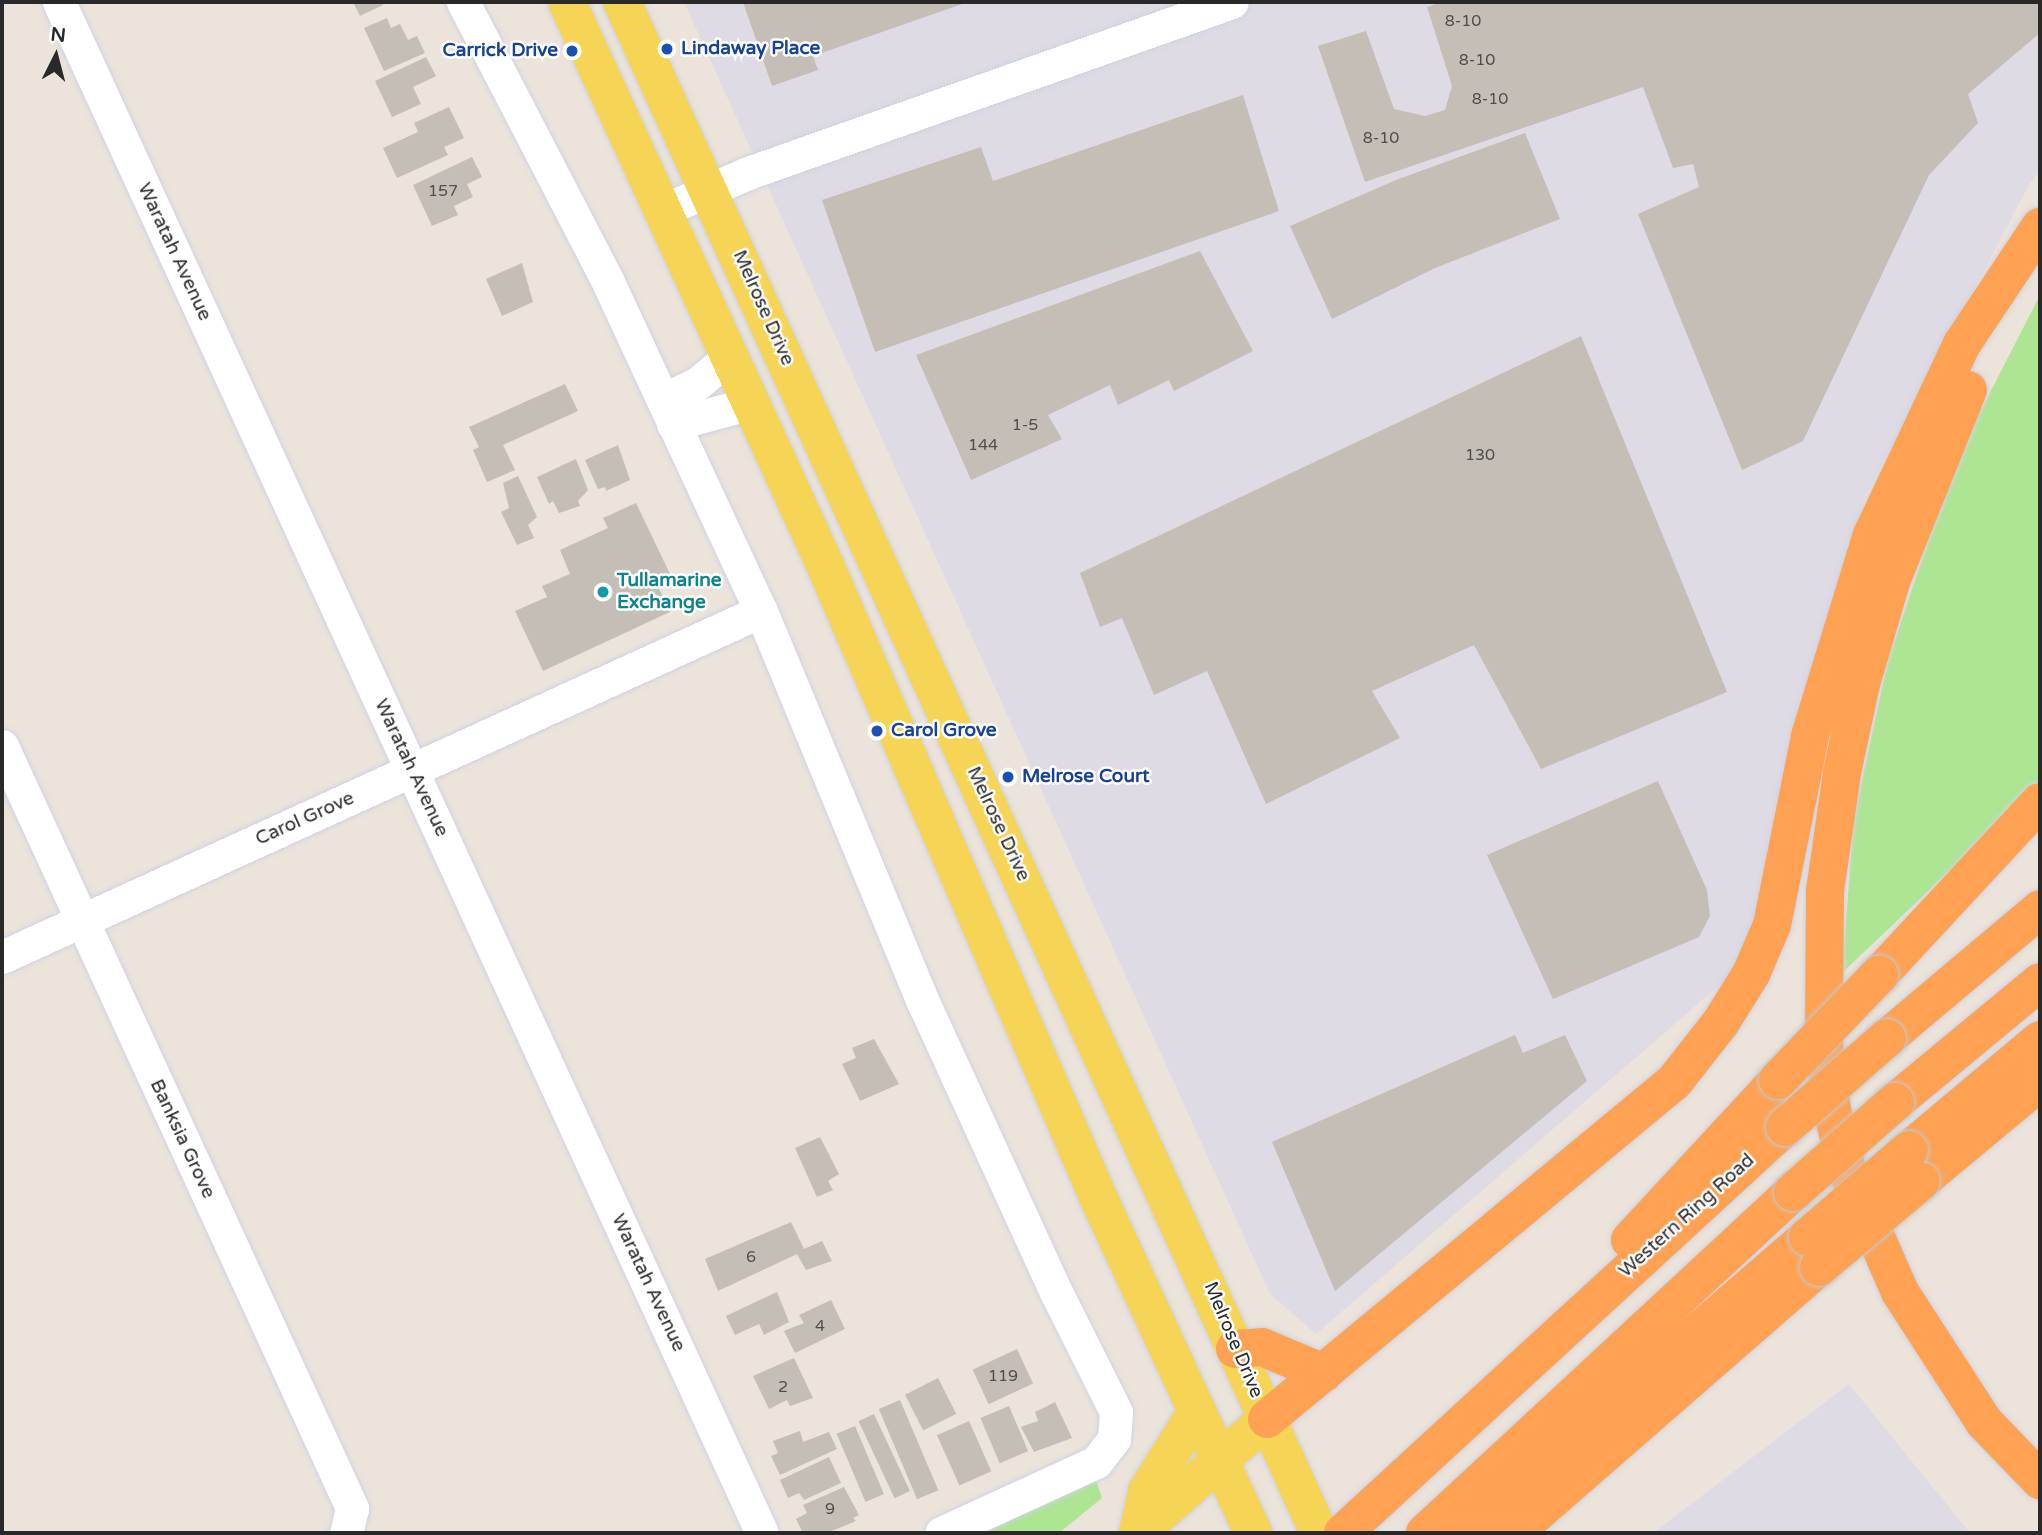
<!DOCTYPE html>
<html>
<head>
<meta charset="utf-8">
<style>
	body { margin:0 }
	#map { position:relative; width:2042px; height:1535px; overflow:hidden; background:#ece4da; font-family:"Varela Round",sans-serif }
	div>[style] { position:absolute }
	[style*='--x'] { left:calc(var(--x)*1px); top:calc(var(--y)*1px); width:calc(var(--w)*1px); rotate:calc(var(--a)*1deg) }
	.industrial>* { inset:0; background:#dedbe4 }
	.green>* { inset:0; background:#ade593 }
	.building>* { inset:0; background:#c4beb7; transform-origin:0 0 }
	.roads { filter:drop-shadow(0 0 2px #cfd2e3) drop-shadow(0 0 2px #cfd2e3) }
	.minor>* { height:33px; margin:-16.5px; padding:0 16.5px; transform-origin:16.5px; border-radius:16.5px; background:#fff }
	.major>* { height:38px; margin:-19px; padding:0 19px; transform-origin:19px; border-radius:19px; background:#f6d455 }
	.highway>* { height:38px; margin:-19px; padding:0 19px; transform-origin:19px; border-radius:19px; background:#ffa152 }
	.bridges { filter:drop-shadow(0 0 2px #c7c7c7) drop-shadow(0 0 2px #c7c7c7) }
	.highway-bridge>* { height:38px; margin:-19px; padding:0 19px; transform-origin:19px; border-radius:19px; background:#ffa152 }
	.dots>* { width:19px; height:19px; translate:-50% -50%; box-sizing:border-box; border:4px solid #fff; border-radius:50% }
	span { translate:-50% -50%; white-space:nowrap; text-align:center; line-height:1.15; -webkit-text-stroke:5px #fff; paint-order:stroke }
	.number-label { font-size:16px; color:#504e4c }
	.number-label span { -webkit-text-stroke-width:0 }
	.transit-label { font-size:19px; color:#164399; font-weight:700 }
	.left { translate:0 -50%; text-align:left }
	.right { translate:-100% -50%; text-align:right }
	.street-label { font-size:19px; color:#292929 }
	.culture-label { font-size:19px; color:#0d838f; font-weight:700 }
	.frame { position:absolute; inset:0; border:4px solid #292929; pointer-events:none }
	.north { position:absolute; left:21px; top:21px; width:70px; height:70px; -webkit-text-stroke:5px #fff; paint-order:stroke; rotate:6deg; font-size:19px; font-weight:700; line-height:28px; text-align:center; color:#292929 }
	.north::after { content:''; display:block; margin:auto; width:24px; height:32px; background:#292929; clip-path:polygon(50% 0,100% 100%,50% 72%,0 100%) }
</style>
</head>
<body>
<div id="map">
	<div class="industrial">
		<i style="clip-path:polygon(684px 2px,2040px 2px,2040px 171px,2030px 183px,1864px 498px,1794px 743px,1744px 964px,1316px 1334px,1270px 1294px)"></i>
		<i style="clip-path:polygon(1849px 1384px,1970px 1533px,1653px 1533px)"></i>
	</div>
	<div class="green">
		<i style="clip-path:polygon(2040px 295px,2040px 785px,1842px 973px,1854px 817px,1888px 660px,1956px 459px)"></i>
		<i style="clip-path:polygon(1095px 1477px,1102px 1498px,1059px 1533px,974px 1533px)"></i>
	</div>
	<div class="building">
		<i style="clip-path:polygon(353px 2px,381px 2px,383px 5px,360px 16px)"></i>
		<i style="clip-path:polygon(743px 2px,968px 2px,813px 56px,818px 70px,772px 86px)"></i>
		<i style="clip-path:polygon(1441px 2px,2040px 2px,2040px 33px,1968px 94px,1978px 123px,1929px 175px,1803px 441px,1742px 470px,1638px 214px,1699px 187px,1693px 164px,1673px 168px,1643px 87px,1365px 182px,1318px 46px,1366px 31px,1394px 109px,1425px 116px,1445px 110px,1452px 86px,1427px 7px)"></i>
		<i style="clip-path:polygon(387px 18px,391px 28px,400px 24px,408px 40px,417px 36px,425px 53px,384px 71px,364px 28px)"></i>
		<i style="clip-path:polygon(426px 57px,436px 76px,413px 87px,421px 104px,392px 117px,375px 81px)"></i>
		<i style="clip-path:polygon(1243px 95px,1279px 211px,875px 352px,822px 200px,981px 147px,993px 181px)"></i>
		<i style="clip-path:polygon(449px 107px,464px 138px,444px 147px,448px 155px,397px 178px,383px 148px,418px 132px,414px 123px)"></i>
		<i style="clip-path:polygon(1525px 133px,1560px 219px,1435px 268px,1332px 319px,1290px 226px,1396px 180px)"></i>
		<i style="clip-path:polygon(472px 157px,482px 177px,467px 184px,473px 197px,454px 206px,458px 215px,432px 226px,413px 185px)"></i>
		<i style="clip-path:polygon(1200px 251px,1253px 351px,1174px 391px,1169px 380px,1118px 405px,1110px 385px,1048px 415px,1062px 439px,971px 480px,916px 355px)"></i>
		<i style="clip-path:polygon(522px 263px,533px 302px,502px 316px,486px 279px)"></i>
		<i style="clip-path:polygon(1581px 336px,1727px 692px,1541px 769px,1474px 645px,1372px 691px,1400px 738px,1266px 804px,1207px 671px,1154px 695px,1122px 618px,1100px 627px,1080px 573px)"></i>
		<i style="clip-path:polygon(565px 384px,578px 411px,503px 445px,515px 470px,487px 482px,473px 450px,479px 447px,469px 427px)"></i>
		<i style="clip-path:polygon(618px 445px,630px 480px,606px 491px,605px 487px,598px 489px,585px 460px)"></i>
		<i style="clip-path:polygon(576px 459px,588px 490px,578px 501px,580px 506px,559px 513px,553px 501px,549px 504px,537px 477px)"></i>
		<i style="clip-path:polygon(518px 476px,537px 517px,528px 525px,534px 538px,517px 545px,501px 512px,509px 508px,503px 483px)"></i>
		<i style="clip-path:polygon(636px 503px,670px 574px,655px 580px,670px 612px,543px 671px,515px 611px,547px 597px,542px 586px,570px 574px,560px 550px,608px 528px,603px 518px)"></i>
		<i style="clip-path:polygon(1658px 781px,1707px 890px,1710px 916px,1699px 937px,1553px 999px,1487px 855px)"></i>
		<i style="clip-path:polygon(1515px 1035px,1523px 1053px,1565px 1035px,1587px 1081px,1335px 1291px,1272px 1142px)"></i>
		<i style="clip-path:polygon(874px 1039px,899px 1084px,860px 1101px,842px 1064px,856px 1058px,852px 1048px)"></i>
		<i style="clip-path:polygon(820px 1137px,839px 1174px,828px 1181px,833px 1190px,817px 1197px,795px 1148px)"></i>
		<i style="clip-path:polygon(791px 1222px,804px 1249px,822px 1241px,832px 1261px,806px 1270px,797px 1254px,718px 1291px,705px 1259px)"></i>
		<i style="clip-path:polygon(777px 1292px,789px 1322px,764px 1335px,759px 1324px,735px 1335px,726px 1316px)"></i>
		<i style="clip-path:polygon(831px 1300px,845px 1329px,795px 1353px,784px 1331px,804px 1323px,799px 1315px)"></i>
		<i style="left:1017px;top:1349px;width:38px;height:49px;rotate:65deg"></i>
		<i style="clip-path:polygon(794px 1358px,813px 1398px,790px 1406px,787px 1400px,769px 1409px,753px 1376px)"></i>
		<i style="left:938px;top:1378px;width:40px;height:37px;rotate:63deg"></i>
		<i style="left:900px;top:1400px;width:98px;height:23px;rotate:67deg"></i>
		<i style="clip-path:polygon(1055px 1402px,1072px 1438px,1034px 1452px,1021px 1427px,1038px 1421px,1035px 1412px)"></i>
		<i style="left:1009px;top:1406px;width:49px;height:31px;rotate:67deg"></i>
		<i style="left:874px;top:1414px;width:85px;height:17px;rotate:65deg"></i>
		<i style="left:969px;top:1421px;width:55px;height:35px;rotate:66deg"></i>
		<i style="left:855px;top:1426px;width:74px;height:20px;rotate:67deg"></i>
		<i style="clip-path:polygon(800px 1431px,803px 1442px,829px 1432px,837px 1449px,780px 1475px,771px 1456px,778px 1453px,773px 1441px)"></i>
		<i style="clip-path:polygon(829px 1457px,841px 1483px,804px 1500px,799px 1493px,788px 1498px,780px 1480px)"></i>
		<i style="clip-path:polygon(844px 1487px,859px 1515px,853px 1518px,856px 1521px,827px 1533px,803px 1533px,796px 1519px,807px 1513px,803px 1505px)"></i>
	</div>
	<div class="roads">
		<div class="minor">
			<i style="--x:59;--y:2;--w:1685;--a:65.34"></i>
			<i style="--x:463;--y:2;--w:315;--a:62.6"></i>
			<i style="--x:608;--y:282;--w:363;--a:65.1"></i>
			<i style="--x:761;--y:611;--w:425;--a:67.5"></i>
			<i style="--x:924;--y:1004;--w:317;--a:65.4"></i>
			<i style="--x:1056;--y:1292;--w:134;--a:63.4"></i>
			<i style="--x:1116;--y:1412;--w:27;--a:94"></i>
			<i style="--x:1114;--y:1439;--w:29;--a:128"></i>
			<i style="--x:1096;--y:1462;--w:170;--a:155.4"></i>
			<i style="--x:664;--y:210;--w:92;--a:-23.8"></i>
			<i style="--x:748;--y:173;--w:513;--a:-19.46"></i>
			<i style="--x:663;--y:400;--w:39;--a:-26"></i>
			<i style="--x:698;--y:383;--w:40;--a:-40"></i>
			<i style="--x:673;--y:424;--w:82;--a:-14.9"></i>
			<i style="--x:2;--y:746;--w:839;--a:65.33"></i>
			<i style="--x:352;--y:1508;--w:26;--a:103"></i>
			<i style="--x:2;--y:957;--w:834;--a:-24.51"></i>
		</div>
		<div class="major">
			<i style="--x:567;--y:2;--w:622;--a:65.37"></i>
			<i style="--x:826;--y:567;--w:688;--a:66.64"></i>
			<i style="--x:1099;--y:1199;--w:368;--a:65.2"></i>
			<i style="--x:622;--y:2;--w:1682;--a:65.52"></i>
			<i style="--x:1138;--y:1533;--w:172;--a:-41.5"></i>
			<i style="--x:1138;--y:1533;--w:43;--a:-77.9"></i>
			<i style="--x:1147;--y:1491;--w:92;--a:-57.9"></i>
		</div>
		<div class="highway">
			<i style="--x:1968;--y:390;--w:207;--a:111.9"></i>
			<i style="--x:1891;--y:582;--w:106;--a:106.4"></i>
			<i style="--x:1861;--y:684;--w:91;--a:102.1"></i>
			<i style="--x:1842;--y:773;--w:119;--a:98.2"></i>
			<i style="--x:1825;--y:891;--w:153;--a:90.4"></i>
			<i style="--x:1824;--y:1044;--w:66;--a:83.1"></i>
			<i style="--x:1832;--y:1110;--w:65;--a:75.7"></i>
			<i style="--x:1848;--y:1173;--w:130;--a:66.4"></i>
			<i style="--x:1900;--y:1292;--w:155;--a:57.1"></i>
			<i style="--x:1984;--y:1422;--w:81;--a:46"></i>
			<i style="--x:1879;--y:975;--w:236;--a:-47.1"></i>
			<i style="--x:1887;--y:1038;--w:200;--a:-40.1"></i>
			<i style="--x:1895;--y:1102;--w:188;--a:-39.6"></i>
			<i style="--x:1909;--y:1150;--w:171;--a:-40"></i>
			<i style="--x:1921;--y:1181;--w:155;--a:-39.8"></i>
			<i style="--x:1630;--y:1240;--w:218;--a:-47.2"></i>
			<i style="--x:1235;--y:1349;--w:27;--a:-4"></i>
			<i style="--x:1262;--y:1347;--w:67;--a:22.8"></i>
			<i style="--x:1267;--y:1419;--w:528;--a:-39.63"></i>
			<i style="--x:1674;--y:1082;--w:76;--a:-51.9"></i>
			<i style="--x:1721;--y:1022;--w:57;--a:-58"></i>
			<i style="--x:1751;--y:974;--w:53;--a:-66.8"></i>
			<i style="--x:1772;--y:925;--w:193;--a:-78.6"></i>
			<i style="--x:1810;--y:736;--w:210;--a:-72.9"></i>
			<i style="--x:1872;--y:535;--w:211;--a:-64.8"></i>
			<i style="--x:1962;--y:344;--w:141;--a:-56.3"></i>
			<i style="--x:1343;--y:1533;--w:600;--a:-42.57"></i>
			<i style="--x:1425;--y:1533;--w:502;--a:-42.82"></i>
			<i style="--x:1465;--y:1533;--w:453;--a:-40.8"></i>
			<i style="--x:1514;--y:1533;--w:405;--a:-41.1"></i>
		</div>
	</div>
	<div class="bridges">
		<div class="highway-bridge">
			<i style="--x:1778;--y:1080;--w:146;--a:-46.1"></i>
			<i style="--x:1785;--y:1127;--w:135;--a:-41.1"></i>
			<i style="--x:1793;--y:1192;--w:136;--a:-41.4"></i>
			<i style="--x:1808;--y:1237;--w:133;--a:-40.7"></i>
			<i style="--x:1819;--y:1267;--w:133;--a:-40.1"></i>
		</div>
	</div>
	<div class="dots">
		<i style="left:667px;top:49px;background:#1a4fb4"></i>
		<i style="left:572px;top:51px;background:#1a4fb4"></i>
		<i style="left:603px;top:592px;background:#0f9aa8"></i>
		<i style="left:877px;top:731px;background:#1a4fb4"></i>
		<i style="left:1008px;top:777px;background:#1a4fb4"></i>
	</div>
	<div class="number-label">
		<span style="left:1463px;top:21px">8-10</span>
		<span style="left:1477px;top:60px">8-10</span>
		<span style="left:1490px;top:99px">8-10</span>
		<span style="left:1381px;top:138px">8-10</span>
		<span style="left:443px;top:191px">157</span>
		<span style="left:1025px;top:425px">1-5</span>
		<span style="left:983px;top:445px">144</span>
		<span style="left:1480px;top:455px">130</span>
		<span style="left:751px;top:1257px">6</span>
		<span style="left:820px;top:1326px">4</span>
		<span style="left:1003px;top:1376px">119</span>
		<span style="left:783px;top:1387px">2</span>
		<span style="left:830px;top:1509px">9</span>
	</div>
	<div class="transit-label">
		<span class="left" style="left:681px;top:49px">Lindaway Place</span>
		<span class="right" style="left:558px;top:51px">Carrick Drive</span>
		<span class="left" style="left:891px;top:731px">Carol Grove</span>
		<span class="left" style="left:1022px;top:777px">Melrose Court</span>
	</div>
	<div class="street-label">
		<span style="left:174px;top:252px;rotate:65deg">Waratah Avenue</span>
		<span style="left:763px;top:308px;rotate:66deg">Melrose Drive</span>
		<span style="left:411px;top:768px;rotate:65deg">Waratah Avenue</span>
		<span style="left:305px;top:819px;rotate:-24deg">Carol Grove</span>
		<span style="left:998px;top:824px;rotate:65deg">Melrose Drive</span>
		<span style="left:182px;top:1139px;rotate:65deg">Banksia Grove</span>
		<span style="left:1687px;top:1216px;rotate:-42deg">Western Ring Road</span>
		<span style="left:648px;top:1283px;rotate:65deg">Waratah Avenue</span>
		<span style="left:1233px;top:1340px;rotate:67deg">Melrose Drive</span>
	</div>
	<div class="culture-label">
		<span class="left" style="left:617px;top:592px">Tullamarine<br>Exchange</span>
	</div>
	<div class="frame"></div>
	<div class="north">N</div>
</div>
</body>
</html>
